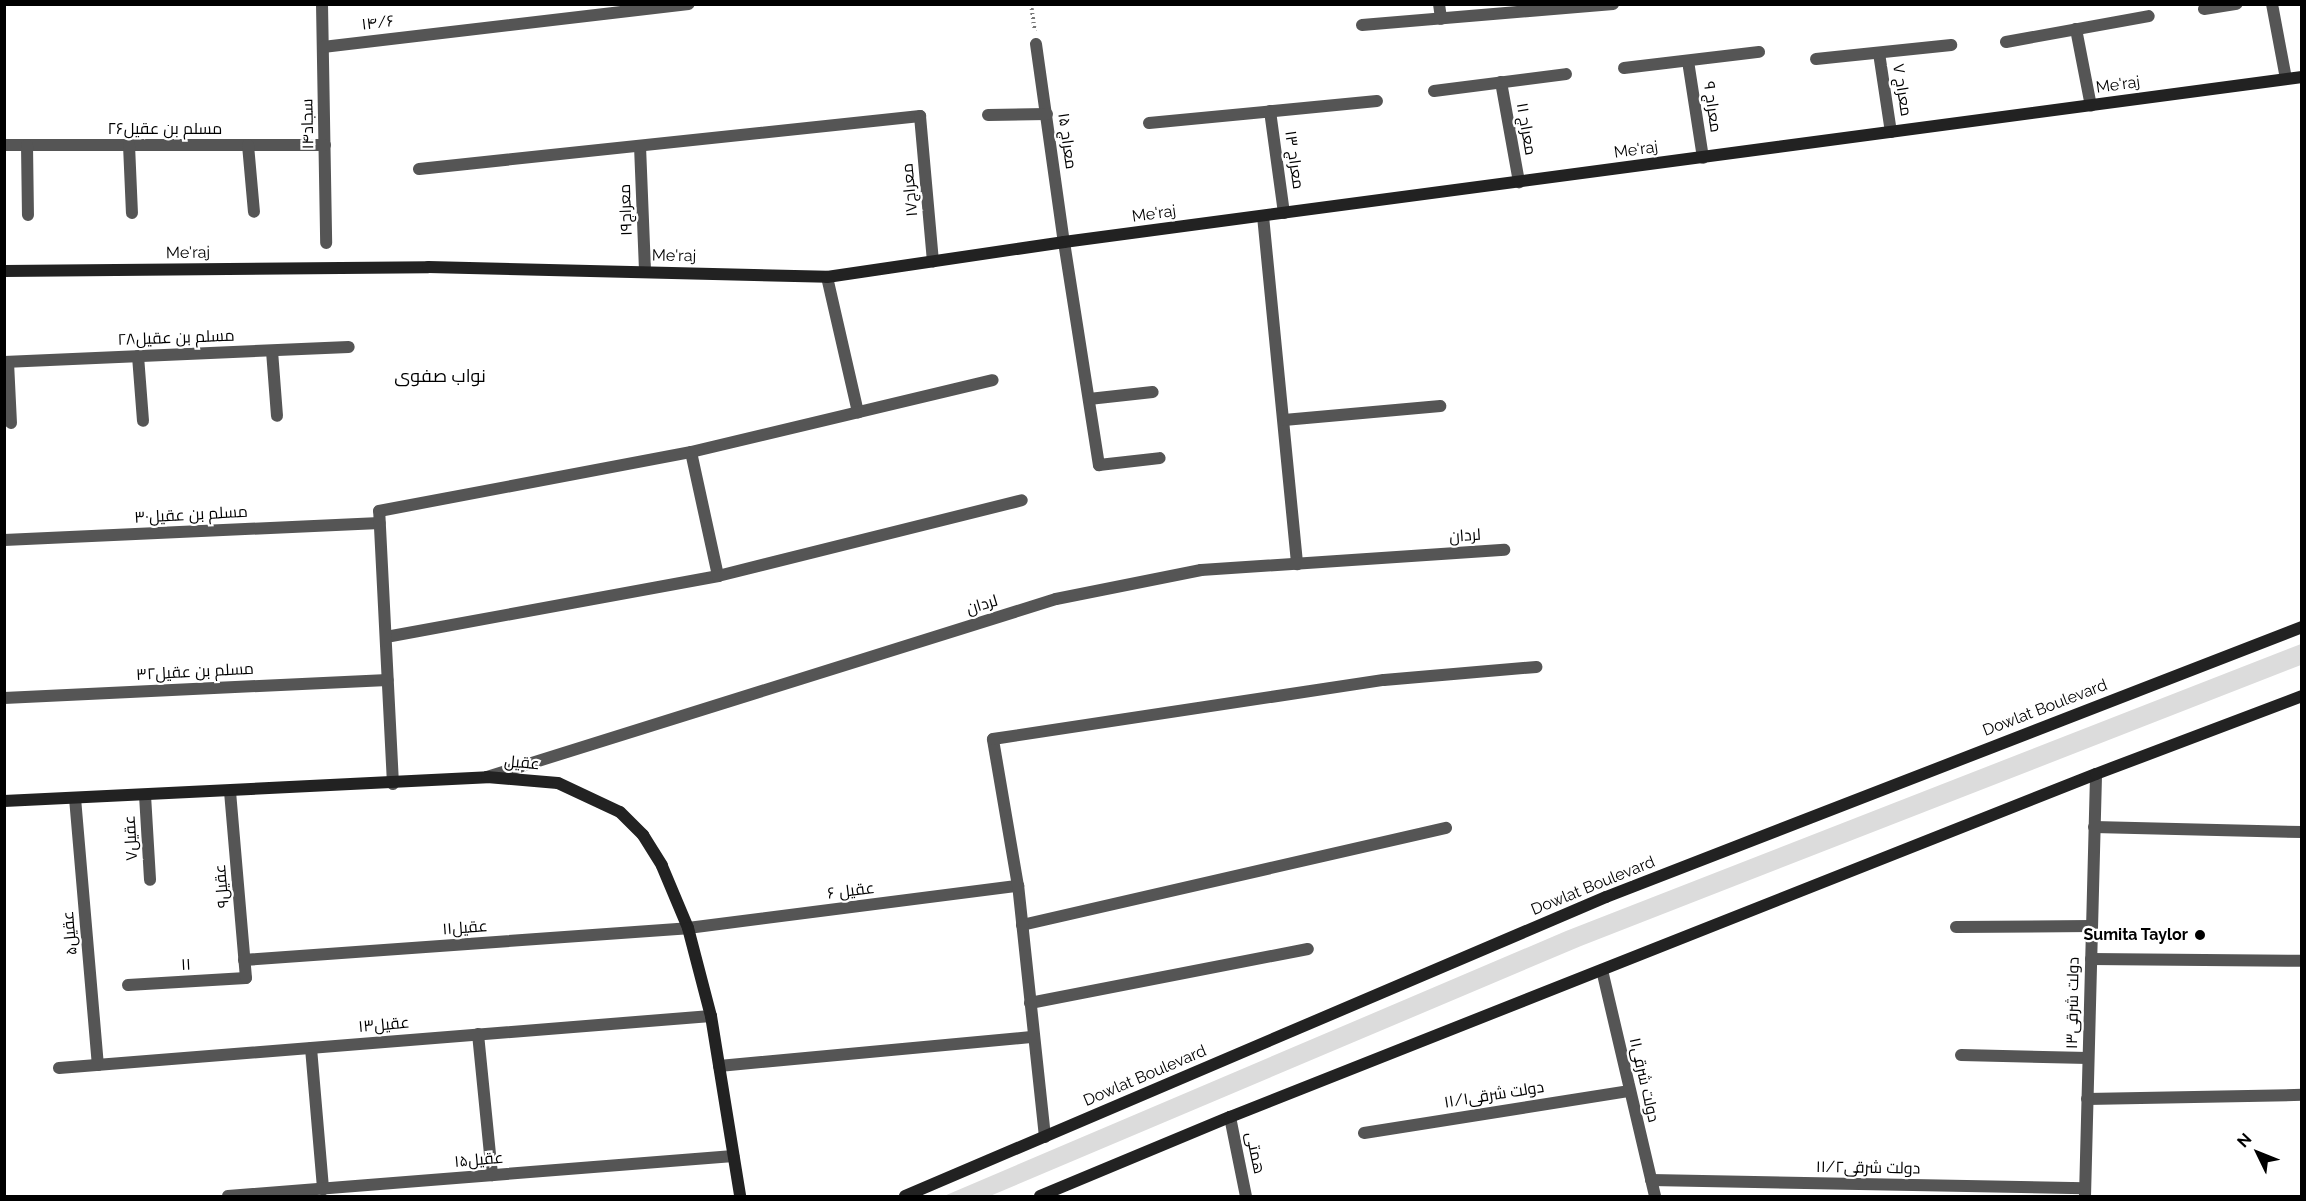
<!DOCTYPE html>
<html>
<head>
<meta charset="utf-8">
<style>
	body { margin:0 }
	#map { position:relative; width:2306px; height:1201px; overflow:hidden; background:#fff; font-family:Raleway,Cairo,sans-serif }
	div>[style] { position:absolute }
	[style*='--x'] { left:calc(var(--x)*1px); top:calc(var(--y)*1px); width:calc(var(--w)*1px); rotate:calc(var(--a)*1deg) }
	.green>* { inset:0; background:#dcdcdc }
	.path>* { height:4px; margin-top:-2px; transform-origin:0; background:repeating-linear-gradient(90deg,#777 0 1.5px,transparent 0 4.5px) }
	.street>* { height:12px; margin:-6px; padding:0 6px; transform-origin:6px; border-radius:6px; background:#555 }
	.secondary>* { height:12px; margin:-6px; padding:0 6px; transform-origin:6px; border-radius:6px; background:#222 }
	.dots>* { width:16px; height:16px; translate:-50% -50%; box-sizing:border-box; border:3px solid #fff; border-radius:50% }
	span { translate:-50% -50%; white-space:nowrap; text-align:center; line-height:1.15; -webkit-text-stroke:4.5px #fff; paint-order:stroke }
	.street-label { font-size:16px; color:#000 }
	.poi-label { font-size:16px; color:#000; font-weight:700 }
	.right { translate:-100% -50%; text-align:right }
	.neighbourhood-label { font-size:18px; color:#000 }
	.frame { position:absolute; inset:0; border:6px solid #000; pointer-events:none }
	.north { position:absolute; left:2228px; top:1123px; width:60px; height:60px; -webkit-text-stroke:4px #fff; paint-order:stroke; rotate:313deg; font-size:16px; font-weight:700; line-height:24px; text-align:center; color:#000 }
	.north::after { content:''; display:block; margin:auto; width:21px; height:27px; background:#000; clip-path:polygon(50% 0,100% 100%,50% 72%,0 100%) }
</style>
</head>
<body>
<div id="map">
	<div class="green">
		<i style="clip-path:polygon(2301px 644px,2301px 665px,1581px 946px,990px 1196px,944px 1196px,1566px 931px)"></i>
	</div>
	<div class="path">
		<i style="--x:1031;--y:4;--w:27;--a:82"></i>
	</div>
	<div class="street">
		<i style="--x:322;--y:4;--w:239;--a:89"></i>
		<i style="--x:1439;--y:4;--w:15;--a:82"></i>
		<i style="--x:2272;--y:4;--w:76;--a:79.4"></i>
		<i style="--x:2204;--y:9;--w:33;--a:-9"></i>
		<i style="--x:1362;--y:25;--w:252;--a:-4.8"></i>
		<i style="--x:2076;--y:29;--w:78;--a:79"></i>
		<i style="--x:2006;--y:42;--w:145;--a:-10.3"></i>
		<i style="--x:1036;--y:44;--w:200;--a:82"></i>
		<i style="--x:1064;--y:242;--w:226;--a:81.1"></i>
		<i style="--x:1099;--y:465;--w:61;--a:-6.5"></i>
		<i style="--x:323;--y:47;--w:368;--a:-6.7"></i>
		<i style="--x:1879;--y:53;--w:80;--a:81.4"></i>
		<i style="--x:1816;--y:59;--w:136;--a:-5.9"></i>
		<i style="--x:1688;--y:61;--w:98;--a:81.2"></i>
		<i style="--x:1624;--y:68;--w:136;--a:-6.8"></i>
		<i style="--x:1501;--y:82;--w:102;--a:79.8"></i>
		<i style="--x:1434;--y:91;--w:133;--a:-7.3"></i>
		<i style="--x:1270;--y:111;--w:103;--a:82.2"></i>
		<i style="--x:988;--y:115;--w:59;--a:-1"></i>
		<i style="--x:1149;--y:123;--w:229;--a:-5.5"></i>
		<i style="--x:4;--y:145;--w:321;--a:0"></i>
		<i style="--x:27;--y:145;--w:70;--a:89.2"></i>
		<i style="--x:129;--y:145;--w:68;--a:87.5"></i>
		<i style="--x:248;--y:145;--w:67;--a:84.9"></i>
		<i style="--x:640;--y:146;--w:126;--a:87.7"></i>
		<i style="--x:419;--y:169;--w:504;--a:-6.04"></i>
		<i style="--x:920;--y:116;--w:146;--a:84.9"></i>
		<i style="--x:1263;--y:216;--w:350;--a:84.4"></i>
		<i style="--x:827;--y:277;--w:139;--a:77.1"></i>
		<i style="--x:272;--y:351;--w:65;--a:85.6"></i>
		<i style="--x:138;--y:356;--w:65;--a:85.6"></i>
		<i style="--x:4;--y:362;--w:345;--a:-2.5"></i>
		<i style="--x:8;--y:362;--w:61;--a:87.2"></i>
		<i style="--x:1089;--y:399;--w:64;--a:-6.2"></i>
		<i style="--x:1284;--y:420;--w:157;--a:-5.1"></i>
		<i style="--x:691;--y:452;--w:127;--a:77.7"></i>
		<i style="--x:4;--y:540;--w:376;--a:-2.6"></i>
		<i style="--x:386;--y:637;--w:338;--a:-10.4"></i>
		<i style="--x:718;--y:576;--w:313;--a:-14"></i>
		<i style="--x:4;--y:698;--w:384;--a:-2.7"></i>
		<i style="--x:487;--y:777;--w:596;--a:-17.37"></i>
		<i style="--x:1056;--y:599;--w:148;--a:-11.3"></i>
		<i style="--x:1201;--y:570;--w:304;--a:-3.8"></i>
		<i style="--x:393;--y:784;--w:273;--a:-92.9"></i>
		<i style="--x:379;--y:511;--w:318;--a:-10.7"></i>
		<i style="--x:691;--y:452;--w:310;--a:-13.4"></i>
		<i style="--x:145;--y:795;--w:85;--a:86.6"></i>
		<i style="--x:75;--y:798;--w:268;--a:85.1"></i>
		<i style="--x:2094;--y:827;--w:208;--a:1.4"></i>
		<i style="--x:1022;--y:925;--w:435;--a:-12.9"></i>
		<i style="--x:1956;--y:927;--w:136;--a:-0.4"></i>
		<i style="--x:2091;--y:959;--w:211;--a:0.5"></i>
		<i style="--x:244;--y:960;--w:445;--a:-4.1"></i>
		<i style="--x:688;--y:928;--w:333;--a:-7.3"></i>
		<i style="--x:1602;--y:970;--w:232;--a:76.8"></i>
		<i style="--x:128;--y:985;--w:118;--a:-3.4"></i>
		<i style="--x:246;--y:978;--w:188;--a:-94.9"></i>
		<i style="--x:1030;--y:1003;--w:283;--a:-11"></i>
		<i style="--x:478;--y:1034;--w:142;--a:84.3"></i>
		<i style="--x:311;--y:1048;--w:142;--a:85.1"></i>
		<i style="--x:1961;--y:1055;--w:127;--a:1.4"></i>
		<i style="--x:719;--y:1066;--w:316;--a:-5.3"></i>
		<i style="--x:59;--y:1068;--w:654;--a:-4.56"></i>
		<i style="--x:2087;--y:1099;--w:215;--a:-1.1"></i>
		<i style="--x:1230;--y:1117;--w:81;--a:78.6"></i>
		<i style="--x:1364;--y:1133;--w:269;--a:-9"></i>
		<i style="--x:1045;--y:1137;--w:252;--a:-96.1"></i>
		<i style="--x:1018;--y:886;--w:149;--a:-99.7"></i>
		<i style="--x:993;--y:739;--w:395;--a:-8.6"></i>
		<i style="--x:1384;--y:680;--w:153;--a:-4.9"></i>
		<i style="--x:1651;--y:1180;--w:434;--a:1.1"></i>
		<i style="--x:228;--y:1196;--w:507;--a:-4.53"></i>
		<i style="--x:2085;--y:1196;--w:422;--a:-88.5"></i>
	</div>
	<div class="secondary">
		<i style="--x:4;--y:271;--w:424;--a:-0.5"></i>
		<i style="--x:428;--y:267;--w:399;--a:1.4"></i>
		<i style="--x:827;--y:277;--w:240;--a:-8.4"></i>
		<i style="--x:1064;--y:242;--w:1249;--a:-7.59"></i>
		<i style="--x:4;--y:801;--w:484;--a:-2.8"></i>
		<i style="--x:487;--y:777;--w:71;--a:4.8"></i>
		<i style="--x:558;--y:783;--w:68;--a:25.1"></i>
		<i style="--x:620;--y:812;--w:33;--a:45"></i>
		<i style="--x:643;--y:835;--w:36;--a:58"></i>
		<i style="--x:662;--y:866;--w:67;--a:67.2"></i>
		<i style="--x:688;--y:928;--w:91;--a:75.4"></i>
		<i style="--x:711;--y:1016;--w:182;--a:80.8"></i>
		<i style="--x:905;--y:1196;--w:762;--a:-23.1"></i>
		<i style="--x:1606;--y:897;--w:747;--a:-21.2"></i>
		<i style="--x:1040;--y:1196;--w:206;--a:-22.6"></i>
		<i style="--x:1230;--y:1117;--w:931;--a:-21.61"></i>
		<i style="--x:2096;--y:774;--w:220;--a:-20.7"></i>
	</div>
	<div class="dots">
		<i style="left:2200px;top:935px;background:#000"></i>
	</div>
	<div class="street-label">
		<span style="left:378px;top:23px;rotate:-7deg">۱۴/۶</span>
		<span style="left:2118px;top:85px;rotate:-8deg">Me'raj</span>
		<span style="left:1902px;top:90px;rotate:81deg">معراج ۷</span>
		<span style="left:1712px;top:107px;rotate:82deg">معراج ۹</span>
		<span style="left:308px;top:124px;rotate:-91deg">۱۴سجاد</span>
		<span style="left:165px;top:129px">مسلم بن عقیل۲۶</span>
		<span style="left:1526px;top:129px;rotate:80deg">معراج ۱۱</span>
		<span style="left:1067px;top:141px;rotate:82deg">معراج ۱۵</span>
		<span style="left:1636px;top:150px;rotate:-8deg">Me'raj</span>
		<span style="left:1294px;top:160px;rotate:82deg">معراج ۱۳</span>
		<span style="left:910px;top:190px;rotate:-95deg">معراج۱۷</span>
		<span style="left:626px;top:210px;rotate:-92deg">معراج۱۹</span>
		<span style="left:1154px;top:214px;rotate:-8deg">Me'raj</span>
		<span style="left:188px;top:253px;rotate:-1deg">Me'raj</span>
		<span style="left:674px;top:256px;rotate:1deg">Me'raj</span>
		<span style="left:176px;top:338px;rotate:-2deg">مسلم بن عقیل۲۸</span>
		<span style="left:191px;top:515px;rotate:-3deg">مسلم بن عقیل۳۰</span>
		<span style="left:1465px;top:536px;rotate:-4deg">لردان</span>
		<span style="left:982px;top:605px;rotate:-17deg">لردان</span>
		<span style="left:195px;top:672px;rotate:-3deg">مسلم بن عقیل۳۲</span>
		<span style="left:2045px;top:708px;rotate:-21deg">Dowlat Boulevard</span>
		<span style="left:522px;top:763px;rotate:5deg">عقیل</span>
		<span style="left:131px;top:838px;rotate:-93deg">عقیل۷</span>
		<span style="left:222px;top:886px;rotate:-95deg">عقیل۹</span>
		<span style="left:1593px;top:886px;rotate:-22deg">Dowlat Boulevard</span>
		<span style="left:851px;top:891px;rotate:-7deg">عقیل ۶</span>
		<span style="left:465px;top:928px;rotate:-4deg">عقیل۱۱</span>
		<span style="left:70px;top:933px;rotate:-95deg">عقیل۵</span>
		<span style="left:186px;top:965px;rotate:-3deg">۱۱</span>
		<span style="left:2073px;top:1003px;rotate:-89deg">۱۳دولت شرقی</span>
		<span style="left:384px;top:1025px;rotate:-5deg">عقیل۱۳</span>
		<span style="left:1145px;top:1076px;rotate:-23deg">Dowlat Boulevard</span>
		<span style="left:1644px;top:1080px;rotate:77deg">۱۱دولت شرقی</span>
		<span style="left:1494px;top:1095px;rotate:-9deg">۱۱/۱دولت شرقی</span>
		<span style="left:1255px;top:1153px;rotate:78deg">همتی</span>
		<span style="left:479px;top:1160px;rotate:-5deg">عقیل۱۵</span>
		<span style="left:1868px;top:1168px;rotate:1deg">۱۱/۲دولت شرقی</span>
	</div>
	<div class="poi-label">
		<span class="right" style="left:2188px;top:935px">Sumita Taylor</span>
	</div>
	<div class="neighbourhood-label">
		<span style="left:440px;top:376px">نواب صفوی</span>
	</div>
	<div class="frame"></div>
	<div class="north">N</div>
</div>
</body>
</html>
